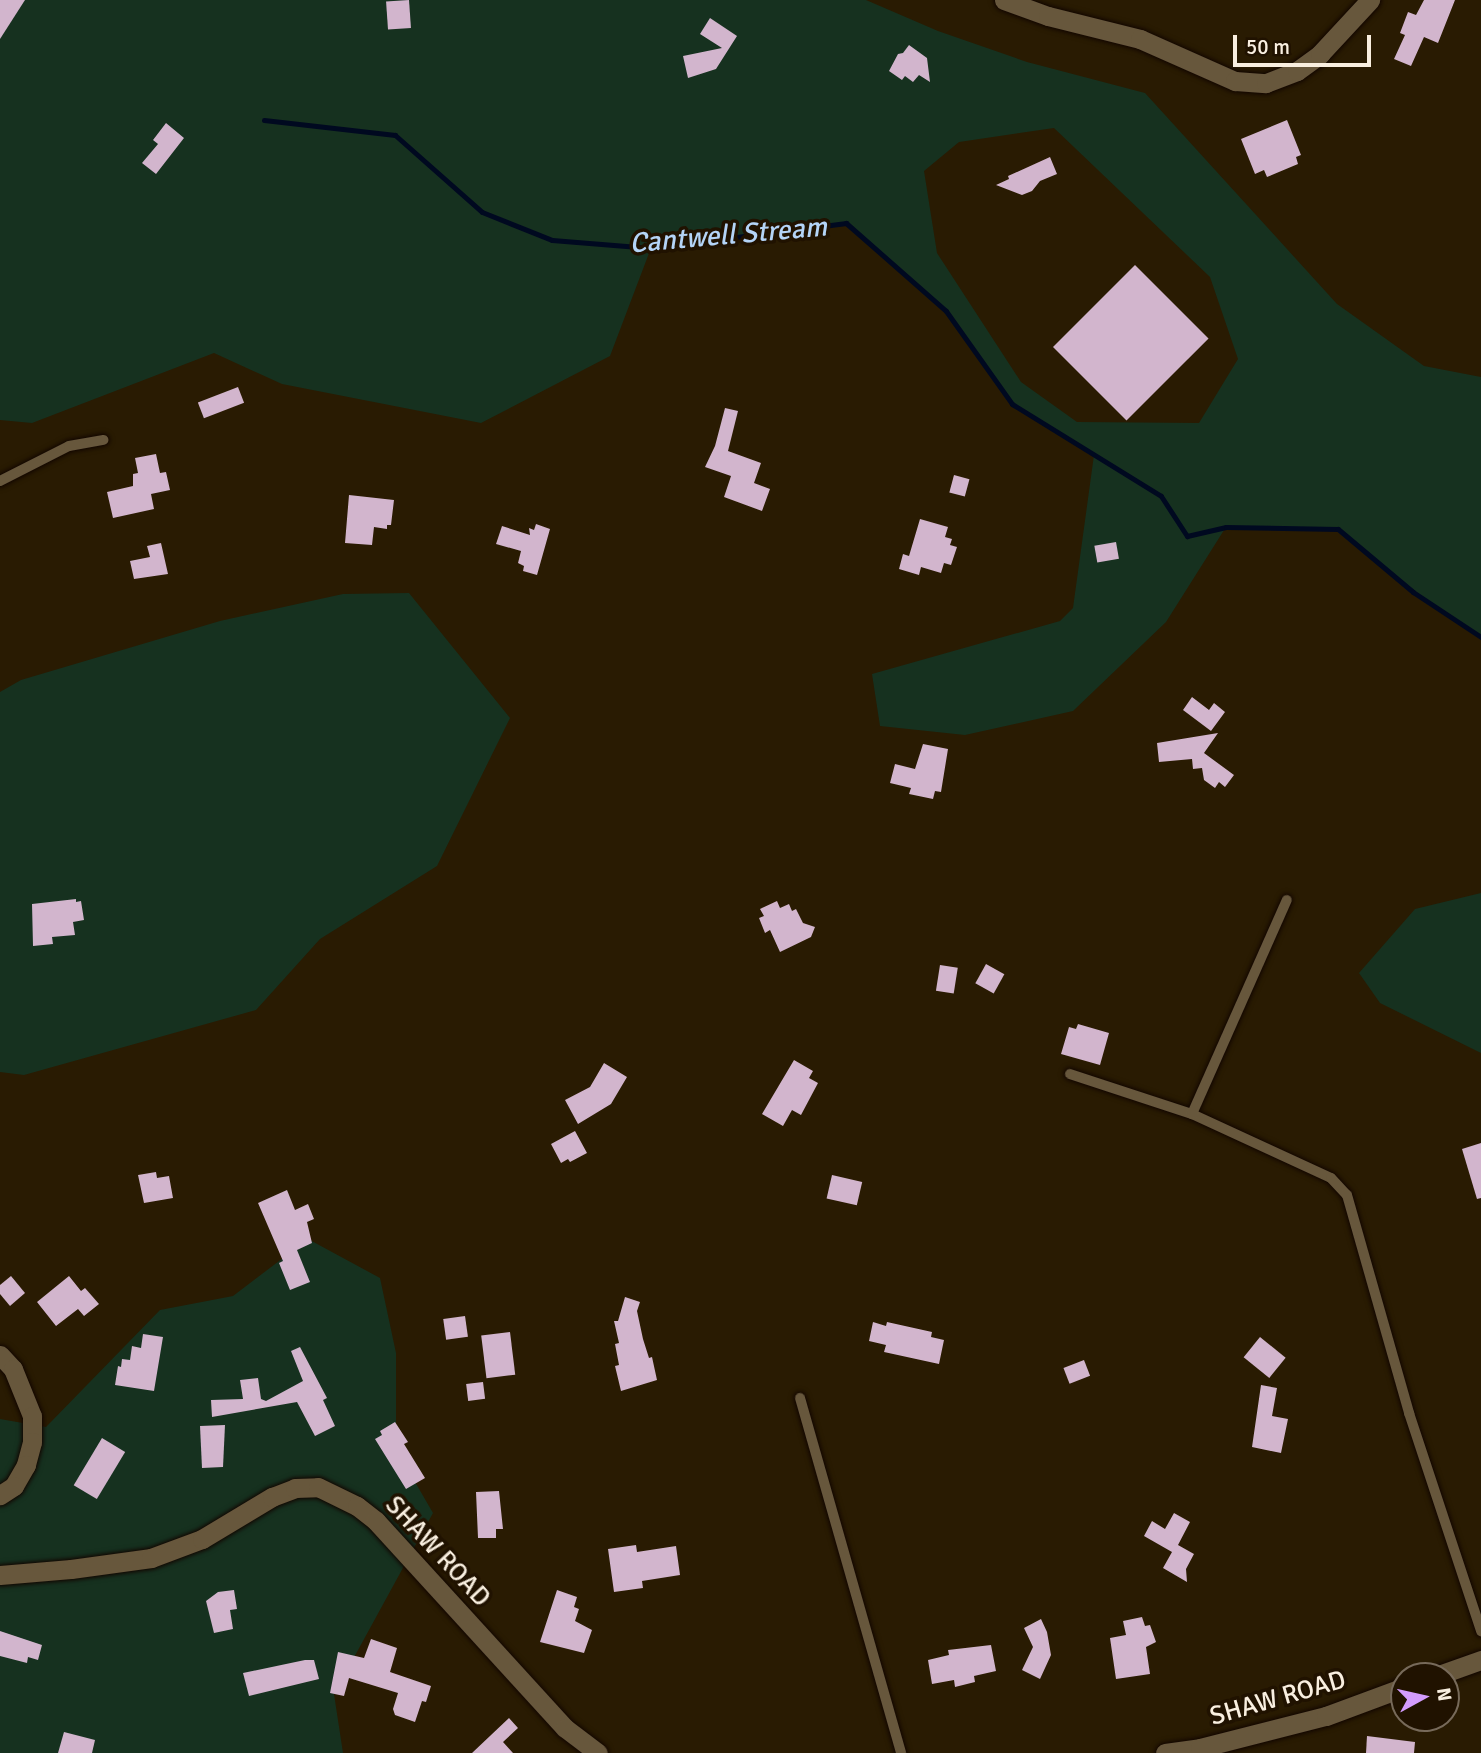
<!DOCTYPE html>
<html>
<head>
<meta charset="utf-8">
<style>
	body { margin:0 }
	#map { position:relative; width:1481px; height:1753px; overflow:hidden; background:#291b02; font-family:Signika,sans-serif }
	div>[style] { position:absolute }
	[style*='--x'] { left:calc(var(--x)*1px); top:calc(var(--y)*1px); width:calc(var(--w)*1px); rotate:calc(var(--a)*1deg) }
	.green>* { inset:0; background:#16311f }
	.stream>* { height:5px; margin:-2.5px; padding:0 2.5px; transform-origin:2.5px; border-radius:2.5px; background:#000920 }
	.building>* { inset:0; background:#d2b5cd; transform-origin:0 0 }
	.roads { filter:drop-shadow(0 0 2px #120600) drop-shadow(0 0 2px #120600) }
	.lane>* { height:10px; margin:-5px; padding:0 5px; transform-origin:5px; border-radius:5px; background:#67573c }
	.street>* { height:19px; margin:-9.5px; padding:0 9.5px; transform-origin:9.5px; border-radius:9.5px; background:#67573c }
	span { translate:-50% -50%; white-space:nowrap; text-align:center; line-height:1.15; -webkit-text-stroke:7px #201200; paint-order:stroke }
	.street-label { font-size:26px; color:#f9efe0 }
	.water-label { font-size:28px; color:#b4d4f7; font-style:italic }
	.north { position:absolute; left:1390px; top:1662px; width:70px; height:70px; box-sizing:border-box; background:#201200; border:2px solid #776a5a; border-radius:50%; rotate:82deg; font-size:19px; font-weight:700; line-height:28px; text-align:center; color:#f9efe0 }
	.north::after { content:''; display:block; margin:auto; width:24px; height:32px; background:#d39cfd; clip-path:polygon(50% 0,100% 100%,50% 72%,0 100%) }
	.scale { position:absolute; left:1233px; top:35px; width:138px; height:32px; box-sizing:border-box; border:4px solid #f9efe0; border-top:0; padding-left:9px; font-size:21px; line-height:24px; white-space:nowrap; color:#f9efe0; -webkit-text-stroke:5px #201200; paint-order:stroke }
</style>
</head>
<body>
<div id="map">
	<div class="green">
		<i style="clip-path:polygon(evenodd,0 0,866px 0,938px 31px,1027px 62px,1145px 93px,1337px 304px,1424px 366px,1481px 377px,1481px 637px,1413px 592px,1338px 529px,1226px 527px,1166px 622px,1073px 711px,965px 735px,880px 726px,872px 674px,1060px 621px,1073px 608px,1094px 455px,1012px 404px,946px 311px,846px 223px,651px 248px,610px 356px,481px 423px,282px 384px,214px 353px,32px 423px,0 420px,0 0,1054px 128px,1210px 277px,1238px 359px,1199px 423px,1077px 422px,1021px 382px,937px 253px,924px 171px,959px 142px,1054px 128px)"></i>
		<i style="clip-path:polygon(409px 593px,510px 718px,437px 866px,320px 939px,256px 1010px,24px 1075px,0 1072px,0 692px,21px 680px,220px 621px,343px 594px)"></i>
		<i style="clip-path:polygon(1481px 893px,1481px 1053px,1380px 1003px,1359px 973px,1415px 909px)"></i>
		<i style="clip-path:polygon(308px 1239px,380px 1278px,396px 1353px,396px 1449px,433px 1513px,334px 1694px,343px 1753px,0 1753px,0 1419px,46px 1427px,160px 1310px,233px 1296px)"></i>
	</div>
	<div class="stream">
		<i style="--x:264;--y:120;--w:132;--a:6.5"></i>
		<i style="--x:395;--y:135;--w:116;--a:41.5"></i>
		<i style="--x:482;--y:212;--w:75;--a:21.8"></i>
		<i style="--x:552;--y:240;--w:99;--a:4.6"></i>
		<i style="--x:651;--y:248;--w:197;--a:-7.3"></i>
		<i style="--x:846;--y:223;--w:133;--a:41.3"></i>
		<i style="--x:946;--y:311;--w:114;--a:54.6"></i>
		<i style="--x:1012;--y:404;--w:175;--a:31.7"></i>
		<i style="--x:1161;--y:496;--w:48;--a:57"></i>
		<i style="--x:1187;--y:536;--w:40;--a:-13"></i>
		<i style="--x:1226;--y:527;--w:112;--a:1"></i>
		<i style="--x:1338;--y:529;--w:98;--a:40"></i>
		<i style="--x:1413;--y:592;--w:82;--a:33.5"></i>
	</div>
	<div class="building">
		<i style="clip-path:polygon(0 0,25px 0,0 39px)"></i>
		<i style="left:409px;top:0;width:28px;height:23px;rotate:86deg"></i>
		<i style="clip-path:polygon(1424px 0,1455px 0,1438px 43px,1424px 37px,1411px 66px,1394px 59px,1405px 35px,1400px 33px,1408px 12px,1416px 15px)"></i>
		<i style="clip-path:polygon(710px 18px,737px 36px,716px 69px,688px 78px,683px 56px,722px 48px,700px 34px)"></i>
		<i style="clip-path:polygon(909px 45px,927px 58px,930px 82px,919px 75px,913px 82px,905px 76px,902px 80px,889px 71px,898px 54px,903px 53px)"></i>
		<i style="clip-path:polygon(1287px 120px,1301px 155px,1296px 157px,1298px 164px,1267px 177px,1264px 170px,1255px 174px,1241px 139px)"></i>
		<i style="clip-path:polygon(166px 123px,184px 138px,156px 174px,142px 163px,158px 144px,153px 140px)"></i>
		<i style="clip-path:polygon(1050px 157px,1057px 174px,1040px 181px,1032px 191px,1022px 195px,996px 185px,1009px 179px,1008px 176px)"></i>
		<i style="left:1135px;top:265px;width:104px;height:116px;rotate:45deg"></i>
		<i style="left:238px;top:387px;width:17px;height:43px;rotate:69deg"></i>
		<i style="clip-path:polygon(725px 408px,738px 411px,728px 451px,761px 463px,754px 483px,770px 489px,762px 511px,724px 497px,731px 476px,705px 467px,715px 446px)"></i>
		<i style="clip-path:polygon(156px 454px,160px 473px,166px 472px,170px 490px,151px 494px,154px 509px,113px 518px,107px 492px,133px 486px,133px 474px,138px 473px,135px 458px)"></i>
		<i style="left:954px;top:475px;width:16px;height:18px;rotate:15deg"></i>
		<i style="clip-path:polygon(349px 495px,394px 500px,391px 525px,387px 525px,387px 529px,374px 527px,372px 545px,345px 543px)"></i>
		<i style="clip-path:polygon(920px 519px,948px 527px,945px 537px,952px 539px,950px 545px,957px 547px,951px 565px,944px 563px,941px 573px,921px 567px,919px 575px,899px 569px,903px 554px,909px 556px)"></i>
		<i style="clip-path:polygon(536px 524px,550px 529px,537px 575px,523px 571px,524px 566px,518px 563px,521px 551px,496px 544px,502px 526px,530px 535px,529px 528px,534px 530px)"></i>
		<i style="left:1116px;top:542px;width:17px;height:22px;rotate:80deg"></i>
		<i style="clip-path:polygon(161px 543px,168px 574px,134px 579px,130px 561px,150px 557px,147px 546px)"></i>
		<i style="clip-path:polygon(1192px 697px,1209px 710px,1214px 703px,1225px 712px,1211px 731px,1183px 710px)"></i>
		<i style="clip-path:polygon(1218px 733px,1204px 753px,1234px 775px,1225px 787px,1219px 782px,1215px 788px,1204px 780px,1202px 768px,1193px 769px,1192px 759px,1159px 762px,1157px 743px)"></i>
		<i style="clip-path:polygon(923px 744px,948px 749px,941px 792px,935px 791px,933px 799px,909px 794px,911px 788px,890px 783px,895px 764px,915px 769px)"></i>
		<i style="clip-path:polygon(76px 899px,76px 902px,81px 901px,84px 920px,73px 922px,75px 935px,52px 937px,53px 944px,33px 946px,32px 904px)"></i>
		<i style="clip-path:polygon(777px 901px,780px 908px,789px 904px,792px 911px,796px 909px,803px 923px,815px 927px,811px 937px,780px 952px,770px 930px,765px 933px,759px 918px,764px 916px,760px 909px)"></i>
		<i style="left:986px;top:964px;width:21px;height:22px;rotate:29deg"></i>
		<i style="left:940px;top:965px;width:18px;height:26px;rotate:9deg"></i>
		<i style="clip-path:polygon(1078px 1024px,1109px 1033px,1100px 1065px,1061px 1054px,1069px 1027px,1076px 1029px)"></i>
		<i style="clip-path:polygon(794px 1060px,813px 1071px,809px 1078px,818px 1083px,801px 1115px,792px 1110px,783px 1126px,762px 1114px)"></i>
		<i style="clip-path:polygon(604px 1063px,627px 1077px,611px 1104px,578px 1124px,565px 1100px,590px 1087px)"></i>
		<i style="clip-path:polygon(575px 1131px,587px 1153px,570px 1162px,568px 1159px,561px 1163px,551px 1144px)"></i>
		<i style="clip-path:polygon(1481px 1143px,1481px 1198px,1477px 1199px,1462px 1149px)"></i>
		<i style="clip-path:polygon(156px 1172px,157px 1178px,169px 1176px,173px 1198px,144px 1203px,138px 1175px)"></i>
		<i style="left:832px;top:1175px;width:31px;height:24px;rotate:13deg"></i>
		<i style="clip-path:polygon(287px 1190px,295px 1210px,308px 1204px,314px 1219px,307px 1222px,312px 1243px,297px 1250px,310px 1282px,290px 1290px,279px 1263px,283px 1261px,258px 1203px)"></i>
		<i style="clip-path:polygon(11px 1276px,25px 1293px,10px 1306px,0 1294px,0 1285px)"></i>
		<i style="clip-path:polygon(69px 1276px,81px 1291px,85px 1288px,99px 1304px,84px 1316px,78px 1309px,56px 1326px,37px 1302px)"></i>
		<i style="clip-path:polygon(625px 1297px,640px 1302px,637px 1311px,643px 1339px,649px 1358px,652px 1357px,657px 1380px,621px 1391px,615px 1366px,619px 1365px,615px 1344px,619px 1343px,614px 1321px,618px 1321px)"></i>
		<i style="left:465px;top:1316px;width:21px;height:22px;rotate:82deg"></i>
		<i style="clip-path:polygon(873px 1322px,886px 1326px,887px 1322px,932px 1332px,931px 1337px,944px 1340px,939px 1364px,884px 1352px,886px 1345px,869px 1341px)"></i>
		<i style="left:510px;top:1332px;width:43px;height:29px;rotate:83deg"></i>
		<i style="clip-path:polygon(143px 1334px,163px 1337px,154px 1391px,115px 1385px,118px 1366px,121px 1367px,122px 1359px,130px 1360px,132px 1346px,141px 1348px)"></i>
		<i style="left:1260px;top:1337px;width:33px;height:26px;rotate:39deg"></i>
		<i style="clip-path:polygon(300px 1347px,327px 1398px,323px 1400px,335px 1426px,315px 1436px,297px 1402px,212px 1417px,211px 1400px,243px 1399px,240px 1380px,258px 1378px,261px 1399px,266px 1401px,303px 1381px,291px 1351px)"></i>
		<i style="left:1084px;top:1360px;width:17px;height:22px;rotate:69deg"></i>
		<i style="left:483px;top:1382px;width:17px;height:17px;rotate:83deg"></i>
		<i style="clip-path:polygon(1261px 1385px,1277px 1388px,1272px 1416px,1288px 1419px,1281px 1453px,1252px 1447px)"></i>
		<i style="clip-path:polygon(395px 1422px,408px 1442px,404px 1444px,425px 1478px,406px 1489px,375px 1439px,382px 1435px,380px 1431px)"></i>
		<i style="clip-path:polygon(225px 1425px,223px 1467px,202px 1468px,200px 1426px)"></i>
		<i style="left:102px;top:1438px;width:27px;height:55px;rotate:31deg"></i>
		<i style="clip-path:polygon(499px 1491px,503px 1529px,496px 1529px,496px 1538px,478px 1538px,476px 1492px)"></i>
		<i style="clip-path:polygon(1174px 1513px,1190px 1522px,1178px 1545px,1194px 1554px,1186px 1569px,1187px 1582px,1163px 1568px,1172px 1552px,1144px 1536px,1152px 1521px,1165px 1529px)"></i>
		<i style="clip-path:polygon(636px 1545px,637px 1552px,676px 1546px,680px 1575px,642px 1581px,643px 1588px,614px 1592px,608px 1549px)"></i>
		<i style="clip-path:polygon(234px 1590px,237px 1609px,230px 1610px,233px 1629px,214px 1633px,206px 1601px,218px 1592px)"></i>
		<i style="clip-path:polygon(557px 1590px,577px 1597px,574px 1607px,579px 1609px,575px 1621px,592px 1630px,584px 1653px,540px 1642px)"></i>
		<i style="clip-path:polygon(1142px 1617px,1145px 1626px,1150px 1625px,1156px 1642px,1146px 1647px,1150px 1674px,1116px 1679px,1110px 1638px,1126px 1635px,1123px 1621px)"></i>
		<i style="clip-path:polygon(1041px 1619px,1047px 1632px,1051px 1655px,1040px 1679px,1022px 1670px,1033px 1647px,1024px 1628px)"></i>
		<i style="clip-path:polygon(0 1631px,42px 1645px,38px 1660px,28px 1657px,27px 1663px,0 1656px)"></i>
		<i style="clip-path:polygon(371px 1639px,397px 1648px,390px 1672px,431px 1686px,426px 1702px,422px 1701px,415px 1722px,395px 1715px,393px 1709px,398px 1693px,349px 1678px,344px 1696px,330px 1693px,338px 1652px,364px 1658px)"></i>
		<i style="clip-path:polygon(991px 1645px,996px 1671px,974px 1676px,975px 1682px,955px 1687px,954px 1680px,932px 1684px,928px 1660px,949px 1655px,948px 1650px)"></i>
		<i style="clip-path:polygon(305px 1660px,314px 1660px,319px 1679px,249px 1696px,243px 1673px)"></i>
		<i style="clip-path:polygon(509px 1718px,518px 1728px,503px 1742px,513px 1753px,472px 1753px)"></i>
		<i style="clip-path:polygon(64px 1732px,95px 1740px,92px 1753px,58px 1753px)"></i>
		<i style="clip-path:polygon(1367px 1736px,1415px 1742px,1414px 1753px,1366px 1753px)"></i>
	</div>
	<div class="roads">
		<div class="lane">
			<i style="--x:0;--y:481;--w:77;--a:-26.9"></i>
			<i style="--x:69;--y:446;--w:35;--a:-10"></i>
			<i style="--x:1070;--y:1074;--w:128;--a:18.2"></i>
			<i style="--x:1192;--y:1114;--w:153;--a:24.7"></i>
			<i style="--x:1331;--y:1178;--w:23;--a:47"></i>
			<i style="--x:1347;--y:1195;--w:227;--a:74.1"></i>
			<i style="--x:1409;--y:1413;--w:230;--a:71.7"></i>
			<i style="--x:1192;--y:1114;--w:234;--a:-66.1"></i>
			<i style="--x:800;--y:1398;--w:369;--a:74.1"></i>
		</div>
		<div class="street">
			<i style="--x:1004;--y:0;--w:47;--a:20"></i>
			<i style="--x:1048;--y:16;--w:95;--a:14"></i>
			<i style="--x:1140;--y:39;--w:104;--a:23.9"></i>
			<i style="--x:1235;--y:81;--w:31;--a:4"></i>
			<i style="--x:1266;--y:83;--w:33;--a:-21"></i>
			<i style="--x:1297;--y:71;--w:29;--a:-36"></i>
			<i style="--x:1320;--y:54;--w:74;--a:-47.2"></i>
			<i style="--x:0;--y:1355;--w:19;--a:47"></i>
			<i style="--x:13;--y:1369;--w:51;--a:68"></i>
			<i style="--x:32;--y:1416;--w:26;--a:90"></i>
			<i style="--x:32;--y:1442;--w:24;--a:105"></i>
			<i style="--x:26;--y:1465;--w:24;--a:120"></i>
			<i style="--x:14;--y:1486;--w:17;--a:147"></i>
			<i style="--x:0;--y:1575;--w:71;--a:-4.8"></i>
			<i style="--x:71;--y:1569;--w:81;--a:-7.8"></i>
			<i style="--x:151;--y:1558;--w:54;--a:-20.4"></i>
			<i style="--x:202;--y:1539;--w:82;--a:-31"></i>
			<i style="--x:272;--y:1497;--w:25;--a:-21"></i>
			<i style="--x:295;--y:1488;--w:23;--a:-2"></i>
			<i style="--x:318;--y:1487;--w:43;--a:26"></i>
			<i style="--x:357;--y:1506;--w:24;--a:38"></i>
			<i style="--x:376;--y:1521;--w:280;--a:47.6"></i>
			<i style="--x:565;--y:1728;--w:41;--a:37.1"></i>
			<i style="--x:1436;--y:1676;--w:48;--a:-19.6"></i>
			<i style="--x:1165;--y:1753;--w:35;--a:-8"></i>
			<i style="--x:1200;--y:1748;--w:130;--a:-14.3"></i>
			<i style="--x:1326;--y:1716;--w:83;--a:-20.4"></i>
		</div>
	</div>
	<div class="street-label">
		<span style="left:437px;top:1552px;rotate:47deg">SHAW ROAD</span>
		<span style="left:1278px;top:1699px;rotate:-16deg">SHAW ROAD</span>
	</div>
	<div class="water-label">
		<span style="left:728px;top:235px;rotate:-5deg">Cantwell Stream</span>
	</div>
	<div class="north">N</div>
	<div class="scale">50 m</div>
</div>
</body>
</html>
